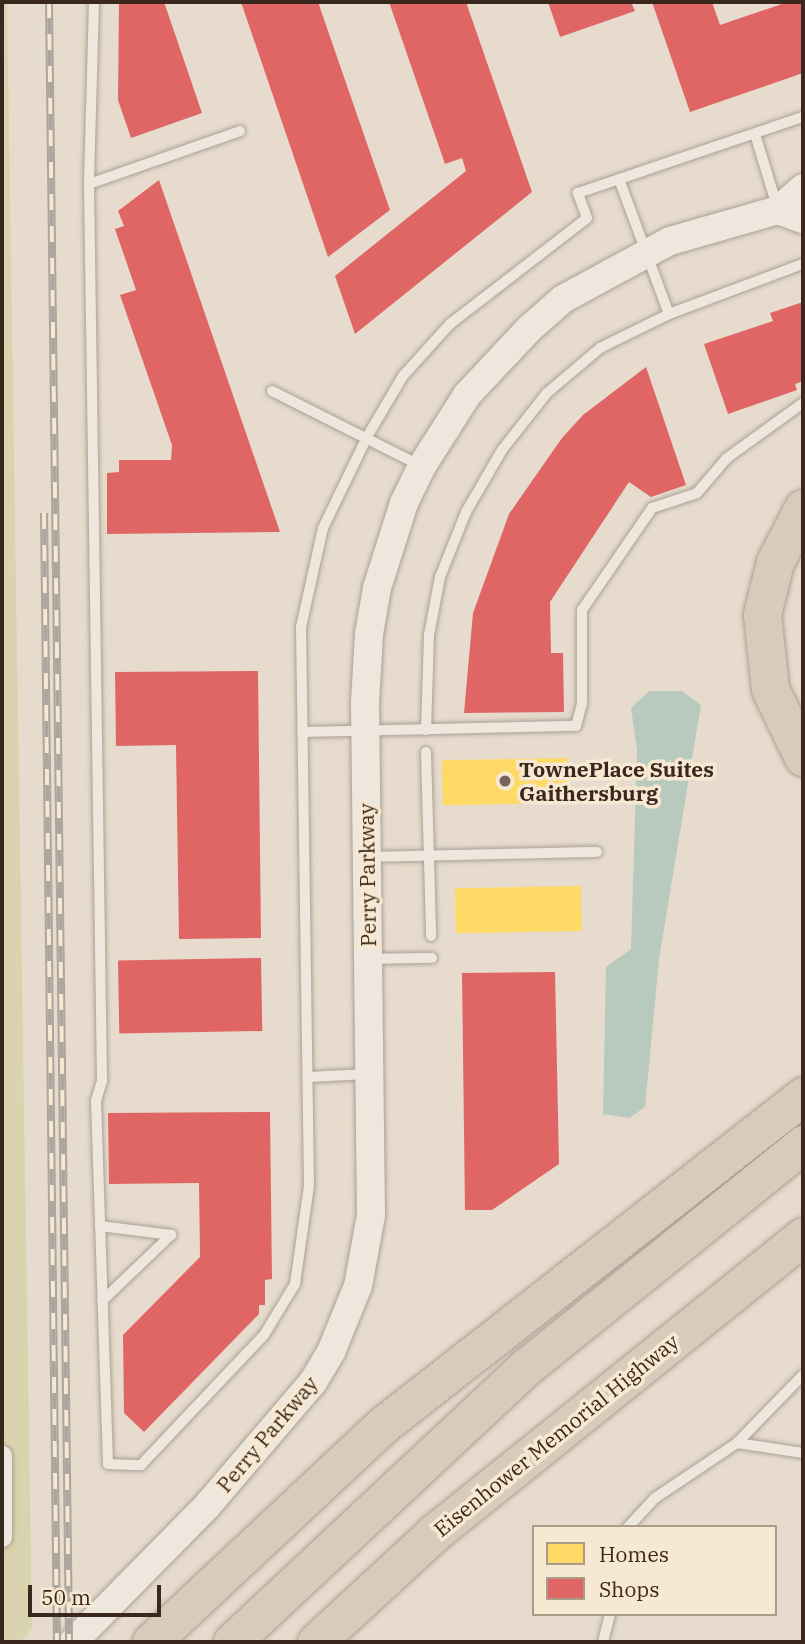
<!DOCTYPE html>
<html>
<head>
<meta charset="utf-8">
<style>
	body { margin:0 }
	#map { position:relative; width:805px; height:1644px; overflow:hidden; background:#e6dbcc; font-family:"IBM Plex Serif",serif }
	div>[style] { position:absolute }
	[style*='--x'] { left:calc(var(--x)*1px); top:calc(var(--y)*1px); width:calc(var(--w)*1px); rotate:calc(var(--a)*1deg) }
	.green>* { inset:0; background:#d9d4ad }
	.water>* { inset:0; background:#b8cabd }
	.homes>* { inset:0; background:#ffd966; transform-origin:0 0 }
	.shops>* { inset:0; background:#e06666; transform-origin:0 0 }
	.roads { filter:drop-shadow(0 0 2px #aba095) drop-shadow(0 0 2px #aba095) }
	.lane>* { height:10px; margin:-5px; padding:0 5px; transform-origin:5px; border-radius:5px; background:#eee7de }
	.street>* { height:19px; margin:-9.5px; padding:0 9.5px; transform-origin:9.5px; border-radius:9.5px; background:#eee7de }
	.secondary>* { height:28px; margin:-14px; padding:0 14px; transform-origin:14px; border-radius:14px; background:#eee7de }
	.highway>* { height:37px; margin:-18.5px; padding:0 18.5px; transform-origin:18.5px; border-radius:18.5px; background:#d9cbbc }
	.rail>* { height:8px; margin-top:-4px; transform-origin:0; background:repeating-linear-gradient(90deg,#f7e8d1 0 16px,#ada69e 0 32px); box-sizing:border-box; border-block:2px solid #ada69e }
	.dots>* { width:19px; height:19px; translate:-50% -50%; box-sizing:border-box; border:4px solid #f7e8d1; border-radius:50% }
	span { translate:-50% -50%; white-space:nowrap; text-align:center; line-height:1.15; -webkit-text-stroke:7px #f7e8d1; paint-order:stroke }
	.poi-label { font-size:21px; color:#3a271d; font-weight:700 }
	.left { translate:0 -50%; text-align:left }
	.street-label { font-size:21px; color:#3a271d }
	.frame { position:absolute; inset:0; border:4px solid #3a271d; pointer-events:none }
	.legend { position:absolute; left:532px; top:1525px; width:245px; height:91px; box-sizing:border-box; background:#f7e8d1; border:2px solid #ab9b89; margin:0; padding:9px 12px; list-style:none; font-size:21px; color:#3a271d }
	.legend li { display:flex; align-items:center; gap:14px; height:35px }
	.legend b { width:35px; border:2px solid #ab9b89 }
	.scale { position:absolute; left:28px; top:1585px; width:133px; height:32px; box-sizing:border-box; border:4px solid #3a271d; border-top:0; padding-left:9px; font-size:21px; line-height:24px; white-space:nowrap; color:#3a271d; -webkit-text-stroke:5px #f7e8d1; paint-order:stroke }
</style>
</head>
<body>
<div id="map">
	<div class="green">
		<i style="clip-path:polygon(2px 2px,7px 2px,32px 1629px,20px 1642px,2px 1642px)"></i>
	</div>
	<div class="water">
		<i style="clip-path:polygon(649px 691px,682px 691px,701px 705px,659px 959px,645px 1107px,629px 1118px,603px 1114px,606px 967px,631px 949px,637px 750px,631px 708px)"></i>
	</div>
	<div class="homes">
		<i style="left:567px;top:758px;width:45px;height:125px;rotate:89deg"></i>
		<i style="left:581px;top:886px;width:45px;height:126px;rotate:89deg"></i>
	</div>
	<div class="shops">
		<i style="clip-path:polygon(119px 2px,164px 2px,202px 113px,131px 138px,118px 100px)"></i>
		<i style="clip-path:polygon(241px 2px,318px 2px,390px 210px,328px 257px)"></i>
		<i style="clip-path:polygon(389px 2px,466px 2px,532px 192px,355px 334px,335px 276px,466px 171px,462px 158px,445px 164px)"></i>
		<i style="clip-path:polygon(548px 2px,631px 2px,635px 11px,560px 37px)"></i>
		<i style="clip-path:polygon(652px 2px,712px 2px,720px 25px,788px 2px,803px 2px,803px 73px,690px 112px)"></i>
		<i style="clip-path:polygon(159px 180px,280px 532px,107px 534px,107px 473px,119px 472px,119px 460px,171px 460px,172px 445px,120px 295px,136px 290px,115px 229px,124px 226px,118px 211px)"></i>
		<i style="clip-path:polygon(803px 302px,803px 381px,795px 384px,797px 390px,728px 414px,704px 344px,773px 321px,770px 313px)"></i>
		<i style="clip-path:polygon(646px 367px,686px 485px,651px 497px,629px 482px,550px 602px,551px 653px,563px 653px,564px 712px,464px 713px,473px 613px,509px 514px,562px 438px,583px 415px)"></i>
		<i style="clip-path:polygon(258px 671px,261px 938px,179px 939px,176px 745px,116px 746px,115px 672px)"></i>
		<i style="left:261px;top:958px;width:73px;height:143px;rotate:89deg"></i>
		<i style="clip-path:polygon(555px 972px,559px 1164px,492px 1210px,465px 1210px,462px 973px)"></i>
		<i style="clip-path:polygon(270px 1112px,272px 1279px,265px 1280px,265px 1305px,259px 1305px,259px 1314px,144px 1432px,124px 1413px,123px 1335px,200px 1257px,199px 1183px,109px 1184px,108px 1113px)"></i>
	</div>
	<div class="roads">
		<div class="lane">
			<i style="--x:94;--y:2;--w:182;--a:91.6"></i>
			<i style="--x:89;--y:184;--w:897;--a:89.17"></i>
			<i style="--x:102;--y:1081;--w:21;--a:107"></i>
			<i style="--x:96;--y:1101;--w:363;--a:88.1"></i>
			<i style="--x:108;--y:1464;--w:33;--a:2"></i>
			<i style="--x:141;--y:1465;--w:179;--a:-46.6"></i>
			<i style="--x:264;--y:1335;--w:60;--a:-58.7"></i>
			<i style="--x:295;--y:1284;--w:99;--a:-81.9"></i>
			<i style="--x:309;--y:1186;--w:559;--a:-90.82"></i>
			<i style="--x:301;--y:627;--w:101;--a:-77.5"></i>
			<i style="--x:323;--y:528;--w:101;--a:-64.2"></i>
			<i style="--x:367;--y:437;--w:71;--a:-59.5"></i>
			<i style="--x:403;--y:376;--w:70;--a:-47.9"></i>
			<i style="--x:450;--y:324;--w:173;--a:-37.7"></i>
			<i style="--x:587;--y:218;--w:27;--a:-110"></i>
			<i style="--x:578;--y:193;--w:237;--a:-18.7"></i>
			<i style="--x:755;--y:134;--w:75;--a:73"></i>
			<i style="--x:619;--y:179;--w:144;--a:69.7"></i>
			<i style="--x:89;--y:184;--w:160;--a:-19.3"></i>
			<i style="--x:272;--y:391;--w:167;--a:26.7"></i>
			<i style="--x:426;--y:730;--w:95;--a:-88.2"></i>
			<i style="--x:429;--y:635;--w:59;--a:-79.3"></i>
			<i style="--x:440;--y:577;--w:70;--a:-68.2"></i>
			<i style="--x:466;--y:512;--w:72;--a:-59.9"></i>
			<i style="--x:502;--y:450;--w:73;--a:-51.7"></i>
			<i style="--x:547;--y:393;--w:70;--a:-40.3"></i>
			<i style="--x:600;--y:348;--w:77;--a:-26.2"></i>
			<i style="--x:669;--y:314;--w:143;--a:-20.5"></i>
			<i style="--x:303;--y:732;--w:273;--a:-1.3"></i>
			<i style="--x:576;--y:726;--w:24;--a:-75"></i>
			<i style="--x:582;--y:703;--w:93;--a:-90"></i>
			<i style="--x:582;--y:610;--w:124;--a:-55.5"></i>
			<i style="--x:652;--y:508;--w:47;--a:-18.4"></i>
			<i style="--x:697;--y:493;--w:46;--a:-49.4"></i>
			<i style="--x:727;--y:458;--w:94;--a:-35.9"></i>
			<i style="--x:426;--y:752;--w:184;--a:88.4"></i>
			<i style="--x:370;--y:857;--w:227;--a:-1.3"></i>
			<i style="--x:372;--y:959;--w:60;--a:-1"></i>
			<i style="--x:308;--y:1077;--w:60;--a:-2.9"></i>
			<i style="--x:100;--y:1226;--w:72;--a:7.2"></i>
			<i style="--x:171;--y:1235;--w:95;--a:136.3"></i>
			<i style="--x:737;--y:1443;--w:95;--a:-45.9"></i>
			<i style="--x:628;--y:1527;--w:40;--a:-47"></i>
			<i style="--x:655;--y:1498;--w:99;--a:-33.9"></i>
			<i style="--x:737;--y:1443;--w:67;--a:8.6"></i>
			<i style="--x:603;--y:1642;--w:29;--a:-76"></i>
		</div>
		<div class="street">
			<i style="--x:2;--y:1455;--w:82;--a:90"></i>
		</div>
		<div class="secondary">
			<i style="--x:778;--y:210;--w:27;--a:20"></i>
			<i style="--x:73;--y:1642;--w:191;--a:-45.4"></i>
			<i style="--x:207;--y:1506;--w:163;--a:-49.5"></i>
			<i style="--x:313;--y:1382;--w:35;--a:-59"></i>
			<i style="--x:331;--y:1352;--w:71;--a:-67.8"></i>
			<i style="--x:358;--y:1286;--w:72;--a:-79.6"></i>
			<i style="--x:371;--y:1215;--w:513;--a:-90.67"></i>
			<i style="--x:365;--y:702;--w:68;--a:-86.6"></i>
			<i style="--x:369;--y:634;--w:47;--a:-80.1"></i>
			<i style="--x:377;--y:588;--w:89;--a:-72.4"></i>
			<i style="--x:404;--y:503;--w:41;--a:-64.1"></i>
			<i style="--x:422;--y:466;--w:84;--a:-57.6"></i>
			<i style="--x:467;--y:395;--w:91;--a:-46.8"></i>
			<i style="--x:529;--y:329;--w:45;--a:-41.4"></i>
			<i style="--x:563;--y:299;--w:122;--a:-28.5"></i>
			<i style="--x:670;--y:241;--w:112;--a:-16"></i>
			<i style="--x:778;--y:210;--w:33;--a:-41"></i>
		</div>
		<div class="highway">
			<i style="--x:803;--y:508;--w:61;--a:117.4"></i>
			<i style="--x:775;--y:562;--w:54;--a:104"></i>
			<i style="--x:762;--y:614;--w:75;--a:83.9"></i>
			<i style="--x:770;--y:689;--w:76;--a:64.1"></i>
			<i style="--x:151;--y:1642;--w:318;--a:-43.1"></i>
			<i style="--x:383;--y:1425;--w:534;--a:-38.07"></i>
			<i style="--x:232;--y:1642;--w:403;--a:-43.1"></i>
			<i style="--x:526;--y:1367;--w:356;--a:-38.8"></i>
			<i style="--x:316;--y:1642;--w:161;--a:-42.7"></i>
			<i style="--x:434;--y:1533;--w:474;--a:-38.8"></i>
		</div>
	</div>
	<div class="rail">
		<i style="--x:49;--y:2;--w:1640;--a:89.3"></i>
		<i style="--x:44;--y:513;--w:1129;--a:89.34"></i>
	</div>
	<div class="dots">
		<i style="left:505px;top:781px;background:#76665a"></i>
	</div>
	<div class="poi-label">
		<span class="left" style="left:519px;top:781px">TownePlace Suites<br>Gaithersburg</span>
	</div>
	<div class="street-label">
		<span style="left:367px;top:875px;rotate:-91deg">Perry Parkway</span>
		<span style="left:267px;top:1434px;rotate:-50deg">Perry Parkway</span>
		<span style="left:556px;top:1435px;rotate:-39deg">Eisenhower Memorial Highway</span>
	</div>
	<div class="frame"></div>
	<ul class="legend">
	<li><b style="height:19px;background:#ffd966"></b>Homes</li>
	<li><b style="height:19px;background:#e06666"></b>Shops</li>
	</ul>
	<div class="scale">50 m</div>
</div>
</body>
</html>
